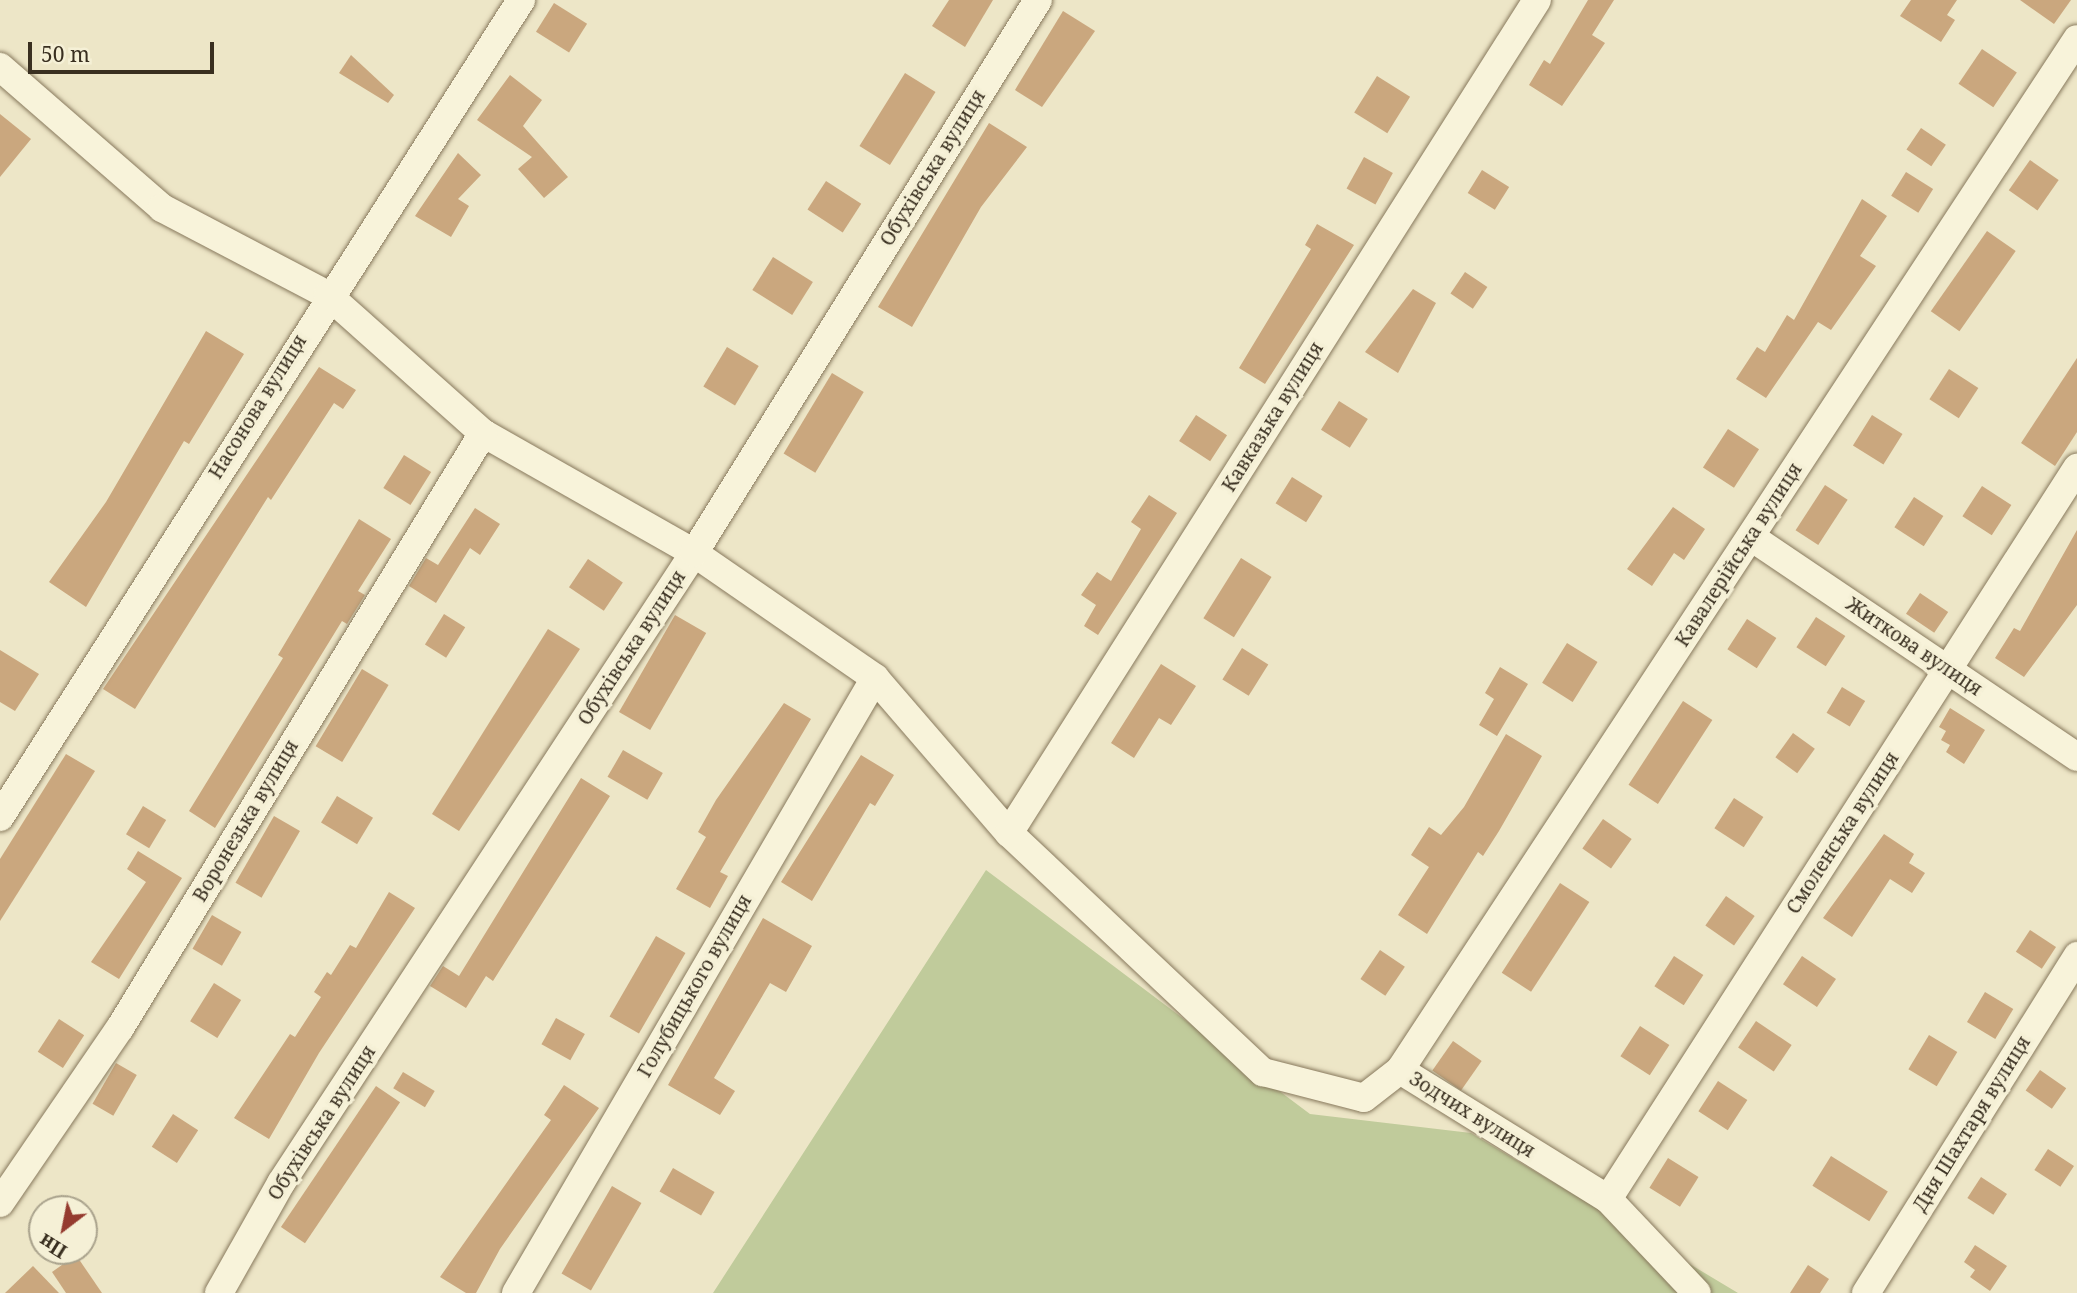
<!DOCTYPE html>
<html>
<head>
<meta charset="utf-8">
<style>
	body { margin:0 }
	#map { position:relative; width:2077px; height:1293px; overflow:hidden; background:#ede6c7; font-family:"Noto Serif",serif }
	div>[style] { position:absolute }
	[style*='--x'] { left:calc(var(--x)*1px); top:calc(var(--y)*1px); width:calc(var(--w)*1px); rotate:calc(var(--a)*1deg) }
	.green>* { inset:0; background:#c0cb9b }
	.building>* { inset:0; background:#caa77e; transform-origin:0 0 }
	.roads { filter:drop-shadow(0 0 2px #88795d) drop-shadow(0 0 2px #88795d) }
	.minor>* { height:28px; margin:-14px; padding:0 14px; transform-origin:14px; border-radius:14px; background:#f8f3da }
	span { translate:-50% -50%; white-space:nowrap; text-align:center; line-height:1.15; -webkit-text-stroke:7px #f5f0d6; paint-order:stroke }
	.street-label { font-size:19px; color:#392f20 }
	.north { position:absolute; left:28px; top:1195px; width:70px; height:70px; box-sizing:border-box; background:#f5f0d6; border:2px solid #aaa38d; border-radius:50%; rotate:212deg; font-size:19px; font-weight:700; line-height:28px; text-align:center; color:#392f20 }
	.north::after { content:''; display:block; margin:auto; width:24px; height:32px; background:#953b2f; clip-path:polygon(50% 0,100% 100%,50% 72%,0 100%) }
	.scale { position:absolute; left:28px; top:42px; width:186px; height:32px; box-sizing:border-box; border:4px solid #392f20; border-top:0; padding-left:9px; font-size:21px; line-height:24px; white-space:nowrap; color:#392f20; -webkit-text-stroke:5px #f5f0d6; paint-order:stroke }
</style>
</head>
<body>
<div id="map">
	<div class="green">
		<i style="clip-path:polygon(986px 870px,1310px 1114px,1471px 1133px,1738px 1293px,713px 1293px)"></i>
	</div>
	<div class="building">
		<i style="clip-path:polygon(949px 0,993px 0,965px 47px,932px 26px)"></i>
		<i style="clip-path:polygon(1588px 0,1614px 0,1592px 35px,1605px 43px,1562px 106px,1529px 85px,1544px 60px,1550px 64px)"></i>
		<i style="clip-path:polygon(1911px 0,1957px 0,1947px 15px,1955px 20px,1941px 42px,1900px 16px)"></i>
		<i style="clip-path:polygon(2020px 0,2071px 0,2054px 24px)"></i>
		<i style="left:554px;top:3px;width:39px;height:34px;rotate:32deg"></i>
		<i style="clip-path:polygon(1063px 11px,1095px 31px,1042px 107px,1015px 90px)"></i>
		<i style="left:1982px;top:49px;width:42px;height:42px;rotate:34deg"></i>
		<i style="clip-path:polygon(351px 55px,394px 95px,388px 103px,339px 73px)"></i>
		<i style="left:905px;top:73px;width:36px;height:86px;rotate:32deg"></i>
		<i style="clip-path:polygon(510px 75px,542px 100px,523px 126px,568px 177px,544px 198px,518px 169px,532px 157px,477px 120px)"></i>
		<i style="left:1377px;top:76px;width:39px;height:43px;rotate:32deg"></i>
		<i style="clip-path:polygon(0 114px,31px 139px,0 177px)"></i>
		<i style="clip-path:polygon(989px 123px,1027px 147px,981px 207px,912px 327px,878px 307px)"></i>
		<i style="left:1921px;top:128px;width:30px;height:26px;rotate:34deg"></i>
		<i style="clip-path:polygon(458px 153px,481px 175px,458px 199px,469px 206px,451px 237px,415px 216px)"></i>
		<i style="left:1364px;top:157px;width:33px;height:36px;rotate:29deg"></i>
		<i style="left:2030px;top:160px;width:35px;height:37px;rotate:35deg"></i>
		<i style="left:1482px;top:170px;width:32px;height:27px;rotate:32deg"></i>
		<i style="left:1906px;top:172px;width:32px;height:28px;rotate:32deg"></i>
		<i style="left:826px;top:181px;width:42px;height:34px;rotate:33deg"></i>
		<i style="clip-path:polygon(1862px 199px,1887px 216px,1860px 256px,1876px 266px,1831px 330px,1818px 322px,1766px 398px,1736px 379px,1757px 347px,1765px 352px,1787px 315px,1794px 320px)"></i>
		<i style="clip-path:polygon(1317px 224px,1354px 245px,1265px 384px,1239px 368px,1311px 249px,1305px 245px)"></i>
		<i style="left:1987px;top:231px;width:35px;height:98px;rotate:35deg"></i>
		<i style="left:773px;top:257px;width:47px;height:39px;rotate:32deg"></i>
		<i style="left:1465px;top:272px;width:27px;height:26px;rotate:34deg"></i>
		<i style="clip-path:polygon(1413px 289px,1436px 303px,1398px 373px,1365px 352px)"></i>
		<i style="clip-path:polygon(206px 331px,244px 354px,189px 444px,184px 441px,86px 607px,49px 582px,106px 502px)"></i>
		<i style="left:727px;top:347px;width:37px;height:46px;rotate:31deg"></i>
		<i style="clip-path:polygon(2077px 358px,2077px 432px,2055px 466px,2021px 443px)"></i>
		<i style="clip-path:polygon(319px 367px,356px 390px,343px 409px,334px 403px,271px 500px,268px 497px,135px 709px,103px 689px)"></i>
		<i style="left:1949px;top:369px;width:35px;height:36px;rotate:33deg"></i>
		<i style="left:832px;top:373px;width:37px;height:94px;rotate:31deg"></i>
		<i style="left:1339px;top:401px;width:34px;height:34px;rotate:32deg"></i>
		<i style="left:1196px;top:415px;width:37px;height:31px;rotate:33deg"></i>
		<i style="left:1872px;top:415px;width:36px;height:36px;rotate:32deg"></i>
		<i style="left:1728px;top:429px;width:37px;height:46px;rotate:33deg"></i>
		<i style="left:404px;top:455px;width:32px;height:39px;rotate:32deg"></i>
		<i style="left:1292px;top:477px;width:36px;height:31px;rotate:32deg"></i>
		<i style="left:1825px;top:485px;width:27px;height:54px;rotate:33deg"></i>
		<i style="left:1982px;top:486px;width:35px;height:36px;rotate:33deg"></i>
		<i style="clip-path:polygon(1149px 495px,1177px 513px,1098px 635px,1084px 626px,1096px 605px,1081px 595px,1097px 572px,1111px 581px,1141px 529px,1131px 522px)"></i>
		<i style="left:1914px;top:497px;width:35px;height:36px;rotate:33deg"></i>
		<i style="clip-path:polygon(1673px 507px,1705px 529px,1684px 560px,1674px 553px,1652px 586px,1627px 569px)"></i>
		<i style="clip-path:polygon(475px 508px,500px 524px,480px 555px,470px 548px,436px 603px,409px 586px,426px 558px,438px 565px)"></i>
		<i style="clip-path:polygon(359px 519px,391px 539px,358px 591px,365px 595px,347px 624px,342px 621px,215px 828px,189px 811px,283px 658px,278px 655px)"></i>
		<i style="clip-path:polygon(2077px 530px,2077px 605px,2024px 677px,1995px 658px,2014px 628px,2020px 631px)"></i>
		<i style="left:1241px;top:558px;width:36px;height:71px;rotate:32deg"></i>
		<i style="left:588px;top:559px;width:42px;height:34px;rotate:34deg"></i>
		<i style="left:1920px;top:593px;width:34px;height:25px;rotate:34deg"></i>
		<i style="left:444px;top:614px;width:25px;height:36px;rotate:32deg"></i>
		<i style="left:675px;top:615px;width:36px;height:112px;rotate:30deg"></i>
		<i style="left:1816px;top:617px;width:35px;height:36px;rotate:33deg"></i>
		<i style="left:1747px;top:619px;width:35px;height:36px;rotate:33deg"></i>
		<i style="clip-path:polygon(548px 629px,580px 649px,459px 831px,432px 814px)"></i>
		<i style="left:1567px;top:643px;width:36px;height:47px;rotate:32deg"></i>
		<i style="left:1242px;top:648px;width:31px;height:37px;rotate:32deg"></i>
		<i style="clip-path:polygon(0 650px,39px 674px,15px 711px,0 702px)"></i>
		<i style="clip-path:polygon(1161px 664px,1196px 686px,1171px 725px,1159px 718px,1134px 758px,1111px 743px)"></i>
		<i style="clip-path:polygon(1500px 667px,1528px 684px,1497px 736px,1479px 725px,1494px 699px,1485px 693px)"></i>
		<i style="left:362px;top:669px;width:31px;height:90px;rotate:31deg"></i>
		<i style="left:1842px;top:687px;width:27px;height:30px;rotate:31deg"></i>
		<i style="left:1683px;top:701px;width:35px;height:100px;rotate:33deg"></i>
		<i style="clip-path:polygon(784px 703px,811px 719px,720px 872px,728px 876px,710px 908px,676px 889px,706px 837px,698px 832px,716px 800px)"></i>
		<i style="clip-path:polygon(1950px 708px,1985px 730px,1964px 764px,1946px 752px,1950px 745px,1941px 740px,1946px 731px,1939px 727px)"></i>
		<i style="left:1793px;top:733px;width:27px;height:30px;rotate:36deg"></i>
		<i style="clip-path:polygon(1506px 734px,1542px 756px,1499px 831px,1483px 856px,1478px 852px,1427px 934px,1398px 915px,1429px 867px,1411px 855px,1429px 827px,1441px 835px,1464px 807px)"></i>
		<i style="left:623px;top:750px;width:46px;height:31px;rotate:30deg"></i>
		<i style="clip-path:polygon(66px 754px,95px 771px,0 921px,0 859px)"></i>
		<i style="clip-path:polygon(861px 755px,894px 775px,875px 806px,870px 803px,812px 901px,781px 882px)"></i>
		<i style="clip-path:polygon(581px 778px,610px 796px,493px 981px,486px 976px,466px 1008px,430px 986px,443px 966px,459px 976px)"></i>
		<i style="left:337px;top:796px;width:42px;height:31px;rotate:31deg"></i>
		<i style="left:1734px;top:798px;width:35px;height:36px;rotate:33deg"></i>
		<i style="left:143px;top:806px;width:27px;height:33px;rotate:31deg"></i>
		<i style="left:274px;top:816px;width:30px;height:77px;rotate:30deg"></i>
		<i style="left:1603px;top:819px;width:35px;height:36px;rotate:35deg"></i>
		<i style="clip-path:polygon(1884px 834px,1914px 854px,1909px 863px,1925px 873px,1912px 893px,1890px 879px,1852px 937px,1823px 918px)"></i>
		<i style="clip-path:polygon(138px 851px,182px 878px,119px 979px,91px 962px,146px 882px,127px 869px)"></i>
		<i style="left:1560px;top:883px;width:35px;height:107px;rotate:33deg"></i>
		<i style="clip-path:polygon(389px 892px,415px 908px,319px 1053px,269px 1139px,234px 1118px,290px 1034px,295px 1037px,321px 997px,314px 992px,327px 972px,331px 975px,350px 945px,356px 948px)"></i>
		<i style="left:1726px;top:896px;width:35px;height:36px;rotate:35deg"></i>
		<i style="left:212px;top:915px;width:34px;height:39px;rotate:30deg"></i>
		<i style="clip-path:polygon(763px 918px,812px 946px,786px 992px,770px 983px,714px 1078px,735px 1091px,720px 1115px,668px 1085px)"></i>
		<i style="left:2030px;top:930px;width:31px;height:26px;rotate:33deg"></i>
		<i style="left:656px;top:936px;width:34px;height:93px;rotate:30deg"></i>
		<i style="left:1380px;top:950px;width:30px;height:35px;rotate:34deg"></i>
		<i style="left:1674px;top:956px;width:35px;height:36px;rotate:33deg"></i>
		<i style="left:1802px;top:956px;width:41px;height:34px;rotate:34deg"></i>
		<i style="left:214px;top:983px;width:32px;height:45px;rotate:32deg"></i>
		<i style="left:1985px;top:992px;width:33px;height:35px;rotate:31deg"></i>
		<i style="left:556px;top:1018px;width:33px;height:30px;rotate:29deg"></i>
		<i style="left:59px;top:1019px;width:30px;height:39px;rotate:33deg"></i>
		<i style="left:1756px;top:1021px;width:43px;height:32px;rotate:34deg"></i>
		<i style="left:1640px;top:1026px;width:35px;height:36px;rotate:33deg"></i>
		<i style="left:1929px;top:1035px;width:33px;height:40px;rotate:31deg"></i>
		<i style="left:1453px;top:1041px;width:35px;height:36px;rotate:35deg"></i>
		<i style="left:116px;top:1063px;width:24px;height:47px;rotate:30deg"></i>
		<i style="left:2040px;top:1070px;width:32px;height:25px;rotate:35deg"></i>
		<i style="left:403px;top:1072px;width:37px;height:19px;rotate:31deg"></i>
		<i style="left:1718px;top:1081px;width:35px;height:36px;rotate:33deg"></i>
		<i style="clip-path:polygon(564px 1085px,599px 1108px,500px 1249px,476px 1293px,466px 1293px,440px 1277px,551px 1120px,544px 1115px)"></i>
		<i style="left:376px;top:1086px;width:29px;height:170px;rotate:34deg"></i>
		<i style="left:173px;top:1114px;width:30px;height:39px;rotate:33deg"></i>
		<i style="left:2048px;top:1149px;width:31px;height:25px;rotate:33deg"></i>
		<i style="left:1831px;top:1156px;width:67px;height:35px;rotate:32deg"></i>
		<i style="left:1668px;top:1158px;width:36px;height:35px;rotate:32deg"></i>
		<i style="left:673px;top:1168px;width:48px;height:27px;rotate:30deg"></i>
		<i style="left:1981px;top:1177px;width:31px;height:25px;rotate:33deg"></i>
		<i style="left:612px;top:1186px;width:34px;height:101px;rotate:30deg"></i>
		<i style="clip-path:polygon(1975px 1245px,2007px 1266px,1990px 1291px,1970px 1277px,1975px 1270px,1964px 1262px)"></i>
		<i style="clip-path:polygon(76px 1255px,102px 1293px,66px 1293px,52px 1272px)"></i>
		<i style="clip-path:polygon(1808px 1265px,1829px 1279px,1820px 1293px,1790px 1293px)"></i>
		<i style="clip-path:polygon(33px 1266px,59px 1293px,5px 1293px)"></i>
	</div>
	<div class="roads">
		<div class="minor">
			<i style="--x:0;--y:67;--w:215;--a:41"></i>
			<i style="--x:162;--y:208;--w:187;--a:27.7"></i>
			<i style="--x:328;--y:295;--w:208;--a:41.7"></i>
			<i style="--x:483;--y:433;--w:243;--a:29.6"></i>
			<i style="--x:694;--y:553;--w:220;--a:34.6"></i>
			<i style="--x:875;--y:678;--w:205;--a:49.2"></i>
			<i style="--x:1009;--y:833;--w:349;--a:43.3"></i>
			<i style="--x:1263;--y:1072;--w:104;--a:14.4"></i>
			<i style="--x:1364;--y:1098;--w:46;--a:-37.9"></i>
			<i style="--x:1400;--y:1070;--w:245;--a:31.8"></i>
			<i style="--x:1608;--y:1199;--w:129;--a:46.6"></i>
			<i style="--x:1751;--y:537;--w:393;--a:34"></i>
			<i style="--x:0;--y:817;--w:969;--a:-57.47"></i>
			<i style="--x:1009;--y:833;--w:986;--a:-57.63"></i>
			<i style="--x:1400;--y:1070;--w:1233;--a:-56.71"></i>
			<i style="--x:1608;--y:1199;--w:869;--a:-57.32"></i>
			<i style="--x:0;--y:1203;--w:212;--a:-55.6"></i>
			<i style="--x:120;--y:1028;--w:697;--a:-58.61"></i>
			<i style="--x:219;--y:1293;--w:126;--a:-60.6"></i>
			<i style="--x:281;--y:1183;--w:753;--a:-56.75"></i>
			<i style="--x:694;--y:553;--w:651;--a:-58.12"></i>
			<i style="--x:516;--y:1293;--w:712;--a:-59.73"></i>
			<i style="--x:1866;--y:1293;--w:398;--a:-57.9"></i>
		</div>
	</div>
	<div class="street-label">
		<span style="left:933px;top:168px;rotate:-58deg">Обухівська вулиця</span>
		<span style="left:258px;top:407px;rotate:-58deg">Насонова вулиця</span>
		<span style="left:1273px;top:417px;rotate:-58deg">Кавказька вулиця</span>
		<span style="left:1739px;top:555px;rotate:-57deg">Кавалерійська вулиця</span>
		<span style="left:1914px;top:647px;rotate:34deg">Житкова вулиця</span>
		<span style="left:632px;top:648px;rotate:-57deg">Обухівська вулиця</span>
		<span style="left:246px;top:821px;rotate:-59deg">Воронезька вулиця</span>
		<span style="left:1843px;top:833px;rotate:-57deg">Смоленська вулиця</span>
		<span style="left:695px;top:986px;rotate:-60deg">Голубицького вулиця</span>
		<span style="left:1472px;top:1115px;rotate:32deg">Зодчих вулиця</span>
		<span style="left:322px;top:1123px;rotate:-57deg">Обухівська вулиця</span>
		<span style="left:1972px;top:1124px;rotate:-58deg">Дня Шахтаря вулиця</span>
	</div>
	<div class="north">Пн</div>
	<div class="scale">50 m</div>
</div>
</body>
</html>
